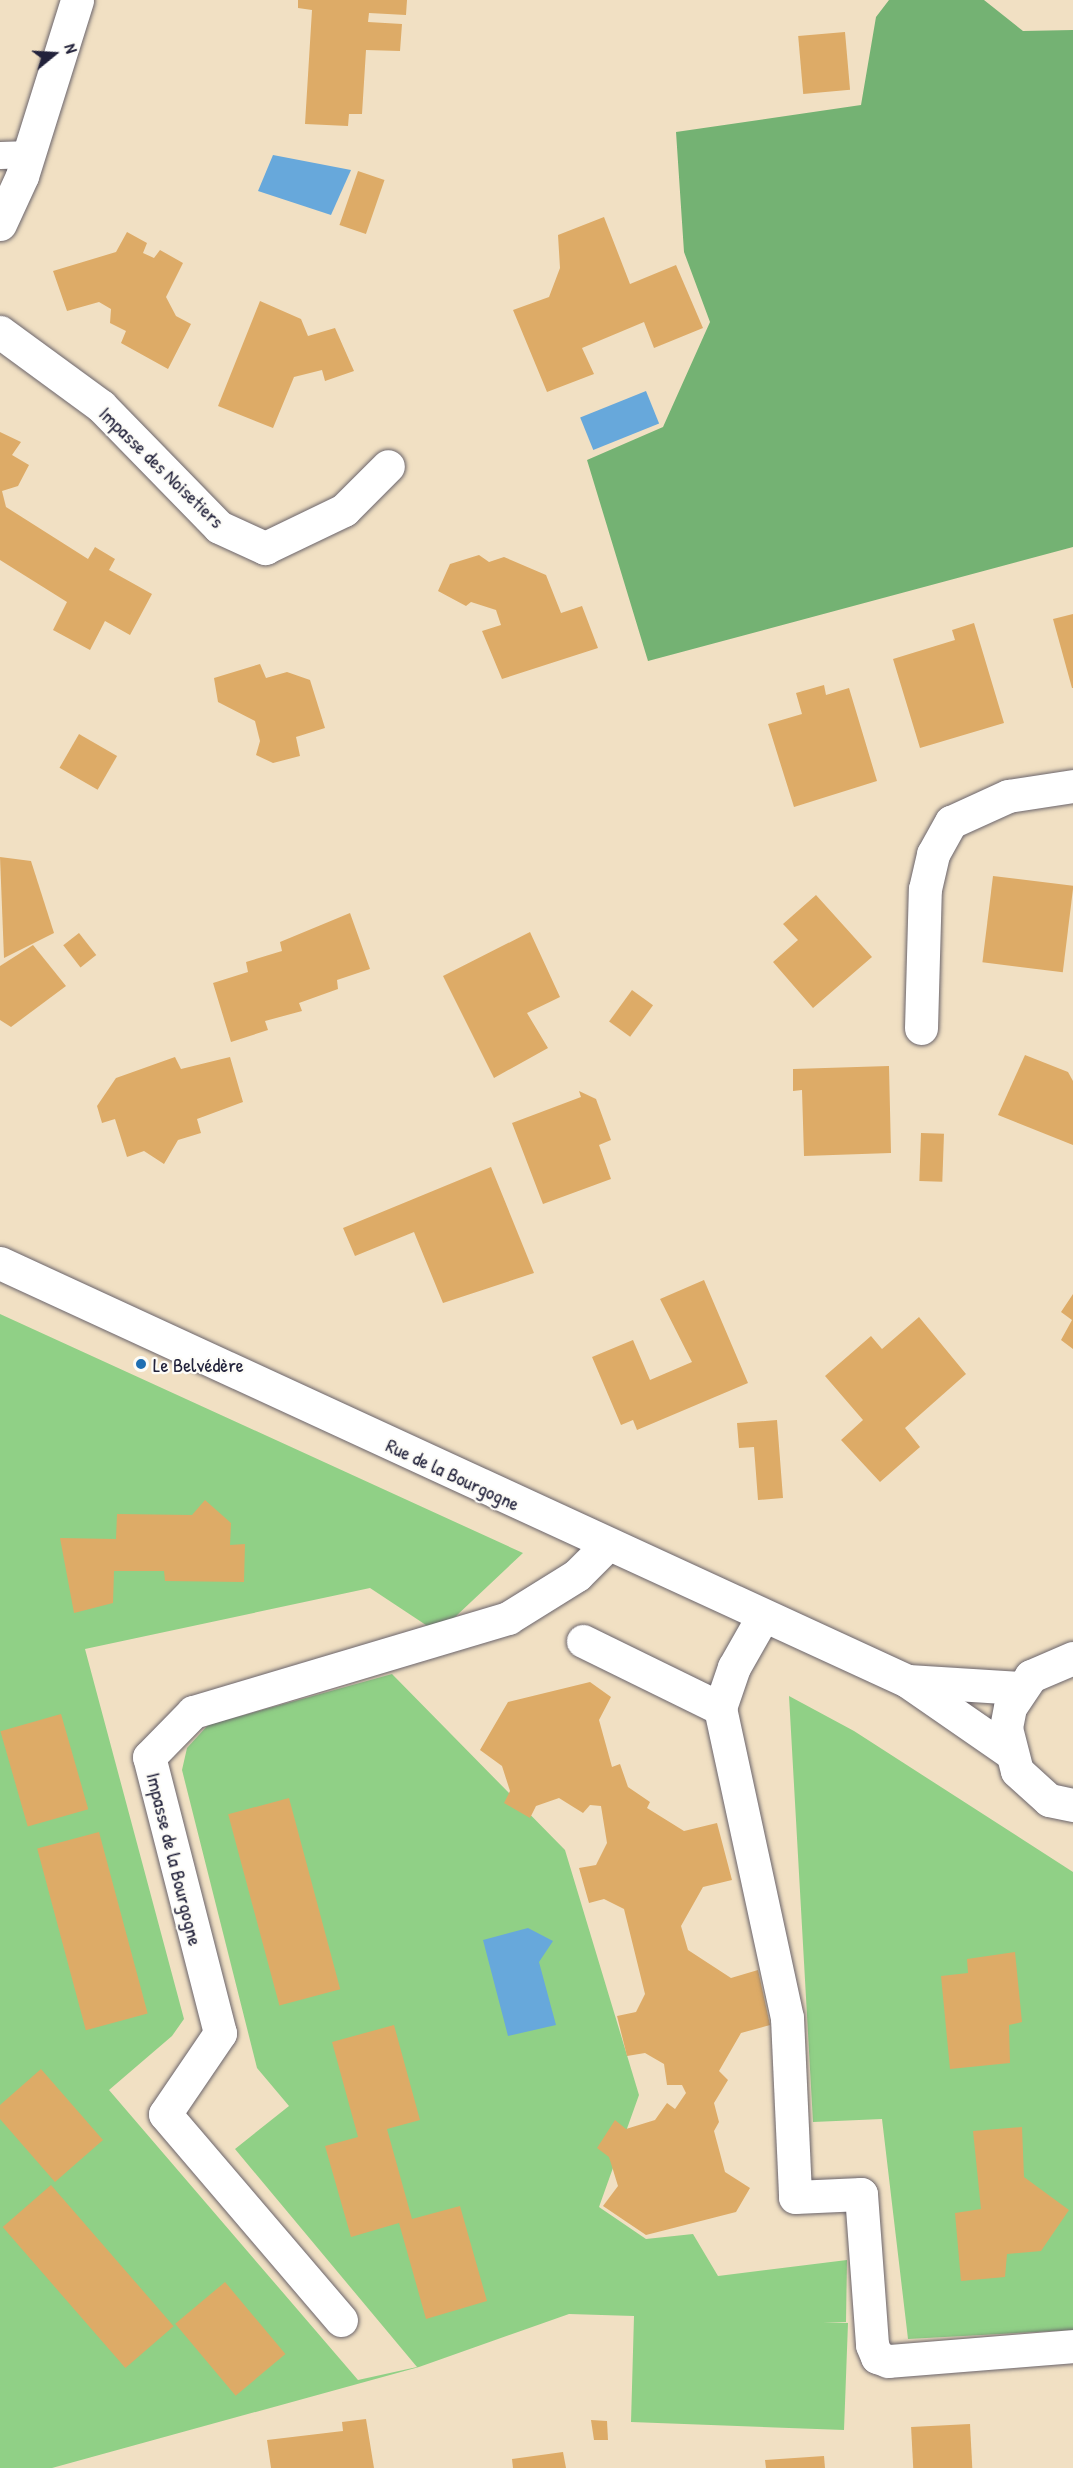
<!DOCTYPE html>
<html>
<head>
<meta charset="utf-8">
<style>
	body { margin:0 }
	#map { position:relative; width:1073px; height:2468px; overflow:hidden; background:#f1e0c3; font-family:"Patrick Hand",sans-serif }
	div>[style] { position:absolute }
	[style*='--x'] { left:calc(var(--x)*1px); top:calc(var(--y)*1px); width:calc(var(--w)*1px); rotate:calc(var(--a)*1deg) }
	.green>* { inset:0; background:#90d086 }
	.forest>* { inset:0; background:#74b273 }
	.water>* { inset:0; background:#67a8db; transform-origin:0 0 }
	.building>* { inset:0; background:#ddab67; transform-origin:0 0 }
	.roads { filter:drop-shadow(0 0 2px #6a646b) drop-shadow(0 0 2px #6a646b) }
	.service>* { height:27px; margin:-13.5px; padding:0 13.5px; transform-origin:13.5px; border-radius:13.5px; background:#fff }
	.minor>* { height:33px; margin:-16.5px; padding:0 16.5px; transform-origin:16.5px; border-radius:16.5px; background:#fff }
	.tertiary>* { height:33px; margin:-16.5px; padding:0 16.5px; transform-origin:16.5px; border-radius:16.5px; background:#fff }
	.dots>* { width:16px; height:16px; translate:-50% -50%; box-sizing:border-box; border:3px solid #fdfcf7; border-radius:50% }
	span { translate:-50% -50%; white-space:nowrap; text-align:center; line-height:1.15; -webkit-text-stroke:4.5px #fdfcf7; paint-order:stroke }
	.street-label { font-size:20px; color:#22223b }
	.poi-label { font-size:20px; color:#22223b }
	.left { translate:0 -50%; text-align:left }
	.north { position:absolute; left:24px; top:24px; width:60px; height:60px; -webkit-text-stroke:4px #fdfcf7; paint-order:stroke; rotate:72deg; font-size:16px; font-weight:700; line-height:24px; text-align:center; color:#22223b }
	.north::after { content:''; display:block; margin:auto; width:21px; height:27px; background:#22223b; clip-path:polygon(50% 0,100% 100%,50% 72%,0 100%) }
</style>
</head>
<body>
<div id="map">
	<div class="green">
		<i style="clip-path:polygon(0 1314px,523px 1553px,438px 1633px,370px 1588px,85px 1649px,184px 2019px,172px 2036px,109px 2090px,358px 2380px,417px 2367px,235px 2149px,289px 2106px,257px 2068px,182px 1770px,187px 1748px,208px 1725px,392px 1674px,565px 1850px,639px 2095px,599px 2207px,646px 2239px,693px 2234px,718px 2276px,847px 2260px,846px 2322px,823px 2322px,848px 2323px,844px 2430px,631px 2422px,634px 2316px,569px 2314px,419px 2367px,52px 2468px,0 2468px)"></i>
		<i style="clip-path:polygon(789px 1696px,854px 1731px,1073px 1872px,1073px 2330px,908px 2339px,882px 2119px,813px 2122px)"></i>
	</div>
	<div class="forest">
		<i style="clip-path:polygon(889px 0,984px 0,1023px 31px,1073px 30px,1073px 547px,648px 661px,587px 460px,663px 427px,710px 322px,684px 252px,676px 132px,861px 105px,876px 17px)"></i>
	</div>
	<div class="water">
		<i style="clip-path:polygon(273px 155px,351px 170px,331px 215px,258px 191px)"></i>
		<i style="left:646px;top:391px;width:35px;height:71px;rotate:68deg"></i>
		<i style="clip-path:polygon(528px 1928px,553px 1941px,539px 1962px,556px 2025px,508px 2036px,483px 1940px)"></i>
	</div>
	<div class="building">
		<i style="clip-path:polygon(298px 0,407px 0,406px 15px,369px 13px,368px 22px,402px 24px,400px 51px,366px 50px,362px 114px,349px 114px,348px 126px,305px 124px,312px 10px,298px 8px)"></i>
		<i style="left:845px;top:32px;width:58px;height:47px;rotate:85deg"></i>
		<i style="left:358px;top:171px;width:28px;height:57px;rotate:19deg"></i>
		<i style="clip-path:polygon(604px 217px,630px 284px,676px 265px,703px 328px,654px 348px,644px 322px,582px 348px,594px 374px,547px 392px,513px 310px,549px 297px,560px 268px,558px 235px)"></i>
		<i style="clip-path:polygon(127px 232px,147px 243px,143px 253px,154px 258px,160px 250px,183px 263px,166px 297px,176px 316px,191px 324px,168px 369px,121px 343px,126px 331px,110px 323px,111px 309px,99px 302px,67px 311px,53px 271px,116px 252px)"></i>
		<i style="clip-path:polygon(260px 301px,301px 319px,308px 336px,335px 328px,354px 371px,325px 381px,322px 370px,294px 377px,273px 428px,218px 406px)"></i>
		<i style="clip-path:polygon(0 432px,21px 442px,12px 455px,29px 465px,18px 486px,2px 491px,6px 507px,88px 559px,95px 547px,115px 559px,109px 570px,152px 594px,130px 635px,105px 621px,90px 650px,53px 630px,67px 602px,0 560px)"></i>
		<i style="clip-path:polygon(479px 555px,489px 562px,504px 557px,546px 575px,561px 613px,582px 606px,598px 648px,502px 679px,482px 631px,501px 625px,496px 610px,471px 602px,466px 606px,438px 591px,450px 564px)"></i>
		<i style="clip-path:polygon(1073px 614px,1073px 688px,1072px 688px,1053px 619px)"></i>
		<i style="clip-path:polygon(974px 623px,1004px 723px,920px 748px,893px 659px,955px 640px,952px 630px)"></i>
		<i style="clip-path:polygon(260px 664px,266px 678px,287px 672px,310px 680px,325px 728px,296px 737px,300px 756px,273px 763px,256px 755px,260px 741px,255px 721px,218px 702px,214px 678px)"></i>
		<i style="clip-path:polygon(824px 685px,826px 695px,849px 688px,877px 781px,794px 807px,768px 724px,802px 714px,796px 693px)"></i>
		<i style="left:79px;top:734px;width:44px;height:39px;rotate:30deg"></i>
		<i style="clip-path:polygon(0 857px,31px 861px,54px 933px,4px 958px)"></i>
		<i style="left:993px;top:876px;width:81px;height:87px;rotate:7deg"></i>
		<i style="clip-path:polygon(816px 895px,872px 957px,813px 1008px,773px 962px,798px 940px,783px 924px)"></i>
		<i style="clip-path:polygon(350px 913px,370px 969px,337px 980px,338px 989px,299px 1003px,302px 1011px,265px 1021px,268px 1030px,231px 1042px,213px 983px,248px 972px,246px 962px,282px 951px,280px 942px)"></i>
		<i style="clip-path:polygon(530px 932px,560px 997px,527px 1013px,548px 1048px,494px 1078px,443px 976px)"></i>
		<i style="left:79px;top:933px;width:28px;height:20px;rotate:52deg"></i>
		<i style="clip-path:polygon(33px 945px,66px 986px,11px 1027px,0 1020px,0 966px)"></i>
		<i style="left:632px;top:990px;width:26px;height:39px;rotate:36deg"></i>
		<i style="clip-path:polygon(1025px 1055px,1068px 1072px,1073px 1081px,1073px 1145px,998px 1115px)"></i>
		<i style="clip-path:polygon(175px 1057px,181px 1069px,230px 1057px,243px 1102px,197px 1119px,201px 1133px,178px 1140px,164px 1164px,144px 1151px,127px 1157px,115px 1119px,102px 1123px,97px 1106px,116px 1078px)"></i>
		<i style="clip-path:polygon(889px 1066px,891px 1153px,804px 1156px,802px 1090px,793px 1091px,793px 1069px)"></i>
		<i style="clip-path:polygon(579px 1091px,596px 1099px,611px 1140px,599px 1145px,611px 1179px,543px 1204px,512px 1123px,581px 1097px)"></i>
		<i style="left:921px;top:1133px;width:23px;height:48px;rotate:2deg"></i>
		<i style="clip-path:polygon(491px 1167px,534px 1273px,443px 1303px,414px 1232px,355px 1256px,343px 1228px)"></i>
		<i style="clip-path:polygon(704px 1280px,748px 1383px,637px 1430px,633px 1420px,621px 1425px,592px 1357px,633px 1340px,650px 1380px,692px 1362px,660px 1299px)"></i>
		<i style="clip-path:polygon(1073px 1294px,1073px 1349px,1061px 1340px,1072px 1320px,1061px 1312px)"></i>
		<i style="clip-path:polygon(919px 1317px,966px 1374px,905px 1428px,920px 1447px,880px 1482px,841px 1440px,863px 1420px,825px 1376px,871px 1336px,882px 1349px)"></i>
		<i style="clip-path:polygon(777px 1420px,783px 1498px,758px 1500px,754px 1447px,739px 1448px,737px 1423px)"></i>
		<i style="clip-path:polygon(205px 1500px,231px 1523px,230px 1545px,245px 1544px,244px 1582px,165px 1581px,164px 1571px,114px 1571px,113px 1603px,74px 1613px,60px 1538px,116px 1539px,117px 1514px,192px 1515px)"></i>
		<i style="clip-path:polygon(590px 1682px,611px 1697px,599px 1720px,612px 1767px,620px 1764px,628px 1787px,650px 1802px,647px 1808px,684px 1831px,717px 1823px,732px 1880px,703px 1887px,681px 1926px,688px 1950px,731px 1978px,758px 1970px,770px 2025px,741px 2033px,719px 2071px,728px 2080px,714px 2103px,719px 2122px,714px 2131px,725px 2172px,750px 2188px,736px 2212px,646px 2235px,603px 2206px,618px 2186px,609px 2157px,597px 2148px,615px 2120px,626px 2129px,655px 2120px,667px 2103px,675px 2109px,686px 2093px,682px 2085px,667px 2085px,664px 2064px,645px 2053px,627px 2056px,617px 2016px,636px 2012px,645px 1994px,624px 1909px,604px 1899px,589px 1903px,579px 1868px,596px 1865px,607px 1843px,601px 1806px,590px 1805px,583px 1813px,559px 1798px,536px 1806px,530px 1818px,504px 1803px,510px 1791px,502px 1766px,480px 1750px,508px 1702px)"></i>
		<i style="left:61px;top:1714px;width:99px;height:63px;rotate:74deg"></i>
		<i style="left:289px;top:1798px;width:198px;height:63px;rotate:75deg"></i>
		<i style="left:99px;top:1832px;width:188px;height:64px;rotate:75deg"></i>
		<i style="clip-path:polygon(1015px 1952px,1022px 2022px,1009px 2025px,1010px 2063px,950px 2069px,941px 1976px,968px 1973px,967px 1959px)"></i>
		<i style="clip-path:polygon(394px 2025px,420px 2120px,387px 2129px,412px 2219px,460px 2206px,487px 2301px,426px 2319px,399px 2223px,351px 2237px,325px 2146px,358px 2137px,332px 2042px)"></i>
		<i style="clip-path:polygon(41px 2069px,103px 2140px,55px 2182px,0 2119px,0 2105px)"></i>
		<i style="clip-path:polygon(1022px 2127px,1024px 2177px,1069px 2210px,1041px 2251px,1007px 2254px,1005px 2277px,961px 2281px,955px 2213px,981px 2209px,973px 2131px)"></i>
		<i style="left:51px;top:2185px;width:187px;height:64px;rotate:49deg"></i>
		<i style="left:225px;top:2282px;width:94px;height:65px;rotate:50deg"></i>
		<i style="clip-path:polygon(366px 2419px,374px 2468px,271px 2468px,267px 2440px,343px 2431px,342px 2422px)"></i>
		<i style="clip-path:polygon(591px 2420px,607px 2421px,608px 2440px,594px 2440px)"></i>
		<i style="left:970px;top:2424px;width:44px;height:59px;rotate:87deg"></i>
		<i style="clip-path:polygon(563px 2452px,566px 2468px,513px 2468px,512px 2459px)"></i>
		<i style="clip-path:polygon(824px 2456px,825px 2468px,766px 2468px,765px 2460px)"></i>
	</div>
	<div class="roads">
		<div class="service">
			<i style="--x:0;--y:155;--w:30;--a:-2"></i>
		</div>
		<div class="minor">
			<i style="--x:0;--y:332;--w:125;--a:36.2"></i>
			<i style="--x:101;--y:406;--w:169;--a:45.7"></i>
			<i style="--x:219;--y:527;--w:51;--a:24.5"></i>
			<i style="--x:265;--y:548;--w:88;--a:-25.7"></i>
			<i style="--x:344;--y:510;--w:62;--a:-45"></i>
			<i style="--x:921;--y:1028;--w:139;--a:-88.4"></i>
			<i style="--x:925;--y:889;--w:36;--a:-77"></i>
			<i style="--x:933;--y:854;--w:37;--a:-61"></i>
			<i style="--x:951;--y:822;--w:63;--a:-24.5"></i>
			<i style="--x:1008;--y:796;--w:66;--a:-8.7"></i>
			<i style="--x:0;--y:1263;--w:999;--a:24.74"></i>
			<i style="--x:907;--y:1681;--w:123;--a:34.7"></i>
			<i style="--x:763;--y:1616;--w:59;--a:119.6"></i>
			<i style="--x:734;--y:1667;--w:43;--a:108.9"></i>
			<i style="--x:720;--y:1708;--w:317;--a:77.8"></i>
			<i style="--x:787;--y:2018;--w:179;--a:87.4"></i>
			<i style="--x:795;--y:2197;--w:66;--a:-2.6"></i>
			<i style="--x:861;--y:2194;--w:151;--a:85.8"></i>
			<i style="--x:872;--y:2345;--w:13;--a:67"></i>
			<i style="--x:877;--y:2357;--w:12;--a:20"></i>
			<i style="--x:888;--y:2361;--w:186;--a:-4.6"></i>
			<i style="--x:583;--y:1641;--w:153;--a:26.1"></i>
			<i style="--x:1073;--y:1658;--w:46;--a:156.8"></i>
			<i style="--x:1031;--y:1676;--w:37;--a:124"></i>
			<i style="--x:1010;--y:1707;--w:21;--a:101"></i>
			<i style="--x:1006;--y:1728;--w:44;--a:75.7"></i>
			<i style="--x:1017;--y:1771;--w:43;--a:42.2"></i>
			<i style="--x:1049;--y:1800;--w:25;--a:12"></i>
			<i style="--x:908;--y:1681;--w:112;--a:3.6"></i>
			<i style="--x:341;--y:2320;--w:271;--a:-130.5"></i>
			<i style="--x:165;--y:2114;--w:98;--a:-55.8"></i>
			<i style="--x:220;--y:2033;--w:285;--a:-104.4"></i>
			<i style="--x:149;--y:1757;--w:63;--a:-45.6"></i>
			<i style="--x:193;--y:1712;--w:329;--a:-16.6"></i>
			<i style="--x:508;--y:1618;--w:81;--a:-31.9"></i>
			<i style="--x:577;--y:1575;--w:42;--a:-45"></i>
		</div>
		<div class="tertiary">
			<i style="--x:0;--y:224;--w:53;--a:-65.4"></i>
			<i style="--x:22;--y:176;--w:184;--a:-72.6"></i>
		</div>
	</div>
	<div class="dots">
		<i style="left:141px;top:1364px;background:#1f6fb2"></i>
	</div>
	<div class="street-label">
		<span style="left:162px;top:467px;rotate:44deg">Impasse des Noisetiers</span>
		<span style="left:453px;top:1474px;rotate:25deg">Rue de la Bourgogne</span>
		<span style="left:175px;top:1859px;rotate:76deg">Impasse de la Bourgogne</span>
	</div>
	<div class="poi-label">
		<span class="left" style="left:153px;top:1364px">Le Belvédère</span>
	</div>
	<div class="north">N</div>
</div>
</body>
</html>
